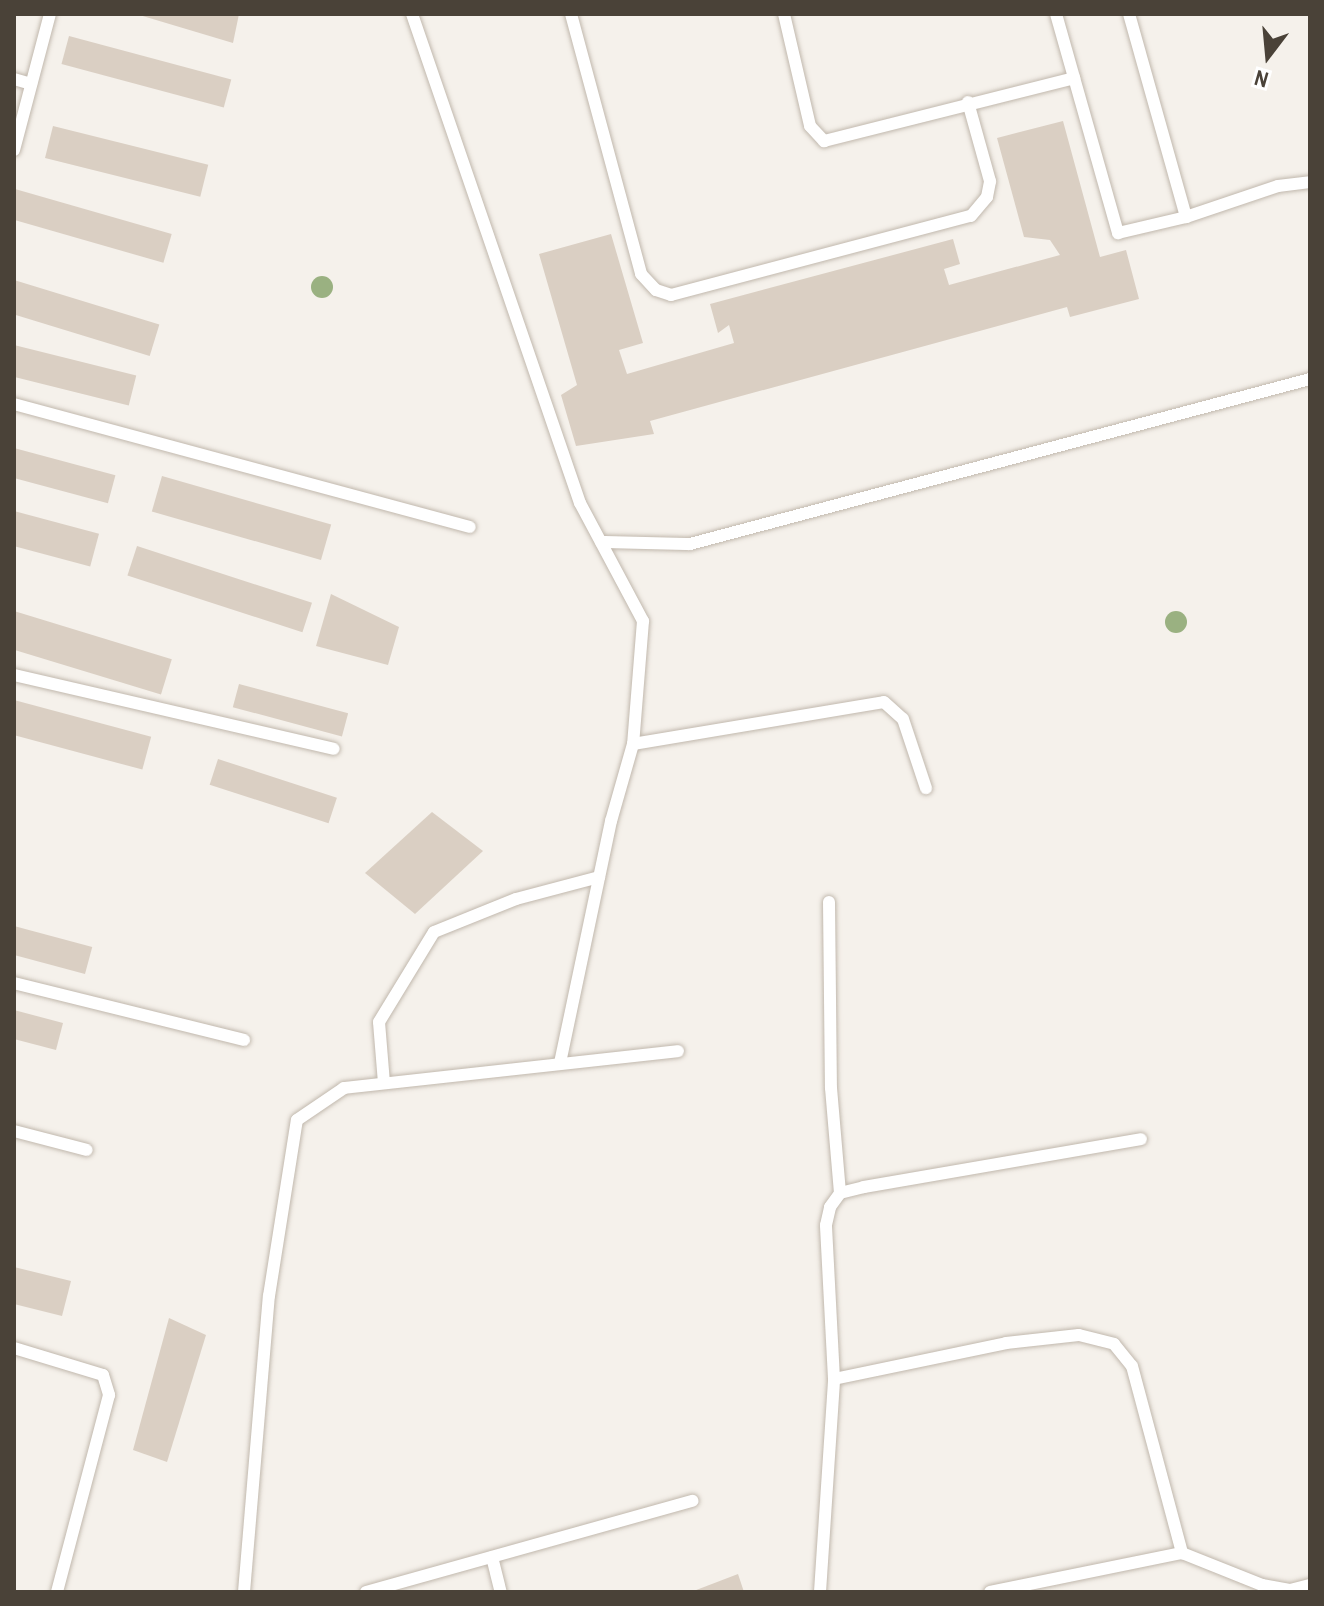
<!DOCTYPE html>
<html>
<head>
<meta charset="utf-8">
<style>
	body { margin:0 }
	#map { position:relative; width:1324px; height:1606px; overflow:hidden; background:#f5f1eb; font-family:"Archivo Narrow",sans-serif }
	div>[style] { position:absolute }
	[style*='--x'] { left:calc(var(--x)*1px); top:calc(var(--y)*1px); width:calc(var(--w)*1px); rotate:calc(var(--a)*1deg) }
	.building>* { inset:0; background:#dacfc3; transform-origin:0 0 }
	.roads { filter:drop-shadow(0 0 2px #c1b8ad) drop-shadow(0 0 2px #c1b8ad) }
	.lane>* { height:12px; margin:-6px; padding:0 6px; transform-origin:6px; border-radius:6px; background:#fff }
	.trees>* { width:22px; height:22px; margin:-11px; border-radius:50%; background:#9ab181 }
	span { translate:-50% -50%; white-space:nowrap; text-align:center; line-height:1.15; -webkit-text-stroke:6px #fff; paint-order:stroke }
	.frame { position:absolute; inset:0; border:16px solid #4a4238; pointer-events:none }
	.north { position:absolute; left:1228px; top:16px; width:80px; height:80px; -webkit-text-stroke:6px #fff; paint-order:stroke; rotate:196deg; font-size:22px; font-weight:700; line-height:32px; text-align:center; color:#4a4238 }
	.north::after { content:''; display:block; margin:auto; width:28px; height:36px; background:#4a4238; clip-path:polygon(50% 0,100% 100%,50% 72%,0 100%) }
</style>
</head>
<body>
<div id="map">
	<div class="building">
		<i style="clip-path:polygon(136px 14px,239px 14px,233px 43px)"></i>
		<i style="left:69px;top:36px;width:168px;height:29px;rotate:15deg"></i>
		<i style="clip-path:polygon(1063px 121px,1100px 257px,1126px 250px,1139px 299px,1070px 317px,1067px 307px,650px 421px,654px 434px,576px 446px,561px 395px,577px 385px,539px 254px,611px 234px,643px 343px,619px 350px,627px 374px,734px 343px,729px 325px,718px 333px,710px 304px,953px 239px,960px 264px,944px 269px,949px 285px,1060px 255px,1050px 240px,1024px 237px,997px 138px)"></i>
		<i style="left:53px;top:126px;width:160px;height:33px;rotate:14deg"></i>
		<i style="left:15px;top:189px;width:163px;height:30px;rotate:16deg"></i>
		<i style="left:14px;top:280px;width:152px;height:33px;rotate:17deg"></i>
		<i style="left:14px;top:345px;width:126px;height:31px;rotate:14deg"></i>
		<i style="left:14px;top:448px;width:105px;height:29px;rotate:15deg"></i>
		<i style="left:162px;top:476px;width:176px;height:37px;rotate:16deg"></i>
		<i style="left:14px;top:511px;width:88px;height:34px;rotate:15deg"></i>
		<i style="left:137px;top:546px;width:184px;height:31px;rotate:18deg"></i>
		<i style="clip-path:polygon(331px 594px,399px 627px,388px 665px,316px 646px)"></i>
		<i style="left:14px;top:611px;width:165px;height:37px;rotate:17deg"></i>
		<i style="left:239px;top:684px;width:113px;height:24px;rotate:15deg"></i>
		<i style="left:14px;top:700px;width:142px;height:34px;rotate:15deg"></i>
		<i style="left:218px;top:759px;width:125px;height:27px;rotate:18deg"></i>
		<i style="clip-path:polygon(432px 812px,483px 851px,415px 914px,365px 873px)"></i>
		<i style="left:14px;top:926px;width:81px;height:28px;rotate:15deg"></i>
		<i style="clip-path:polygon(14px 1010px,63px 1023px,56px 1050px,14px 1039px)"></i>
		<i style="clip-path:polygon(14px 1267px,71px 1281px,62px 1316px,14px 1304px)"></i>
		<i style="clip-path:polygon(169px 1318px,206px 1335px,167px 1462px,133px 1450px)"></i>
		<i style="clip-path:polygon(738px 1574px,744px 1592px,691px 1592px)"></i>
	</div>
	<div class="roads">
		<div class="lane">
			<i style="--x:412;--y:14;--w:517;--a:71.04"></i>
			<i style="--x:580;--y:503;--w:134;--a:61.9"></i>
			<i style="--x:643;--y:621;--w:123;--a:94.6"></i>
			<i style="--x:633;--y:744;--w:80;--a:105.9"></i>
			<i style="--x:611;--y:821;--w:248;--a:101.9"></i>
			<i style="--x:571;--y:14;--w:269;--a:74.9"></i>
			<i style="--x:641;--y:274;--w:22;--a:47"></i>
			<i style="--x:656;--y:290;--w:16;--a:18"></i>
			<i style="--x:671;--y:295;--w:310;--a:-14.8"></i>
			<i style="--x:971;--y:216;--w:25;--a:-50"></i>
			<i style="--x:987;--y:197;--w:16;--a:-79"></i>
			<i style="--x:990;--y:181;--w:82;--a:-105.6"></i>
			<i style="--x:784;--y:14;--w:115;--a:76.9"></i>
			<i style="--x:810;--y:126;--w:21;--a:47"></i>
			<i style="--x:824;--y:141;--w:258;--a:-14.1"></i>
			<i style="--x:1056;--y:14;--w:228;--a:74.2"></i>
			<i style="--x:1118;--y:233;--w:70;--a:-13.2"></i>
			<i style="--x:1186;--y:217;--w:97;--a:-18.6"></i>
			<i style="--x:1278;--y:186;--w:32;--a:-7"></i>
			<i style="--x:1129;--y:14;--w:211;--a:74.3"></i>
			<i style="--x:14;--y:79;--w:18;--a:16"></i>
			<i style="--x:14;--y:150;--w:141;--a:-75.2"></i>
			<i style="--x:14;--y:404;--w:472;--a:15.1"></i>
			<i style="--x:601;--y:542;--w:89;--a:1.3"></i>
			<i style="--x:690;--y:544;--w:642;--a:-14.9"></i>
			<i style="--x:14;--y:675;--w:328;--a:13"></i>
			<i style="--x:633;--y:744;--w:254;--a:-9.5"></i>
			<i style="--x:884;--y:702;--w:25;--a:42"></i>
			<i style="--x:903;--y:719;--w:73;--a:71.6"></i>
			<i style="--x:829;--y:902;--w:186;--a:89.4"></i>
			<i style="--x:831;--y:1088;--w:105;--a:85.1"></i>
			<i style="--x:14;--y:983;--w:237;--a:13.9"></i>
			<i style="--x:384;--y:1083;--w:61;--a:-94.7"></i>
			<i style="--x:379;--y:1022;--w:105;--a:-58.6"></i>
			<i style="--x:434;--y:932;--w:88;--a:-21.9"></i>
			<i style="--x:516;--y:899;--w:86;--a:-14.8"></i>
			<i style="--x:14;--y:1131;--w:75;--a:14.6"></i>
			<i style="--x:14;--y:1348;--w:93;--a:16.9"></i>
			<i style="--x:103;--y:1375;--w:21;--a:73"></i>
			<i style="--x:109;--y:1395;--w:204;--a:104.8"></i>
			<i style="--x:834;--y:1379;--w:176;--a:-11.8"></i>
			<i style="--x:1006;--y:1343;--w:73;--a:-6.3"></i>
			<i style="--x:1079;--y:1335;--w:36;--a:14"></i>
			<i style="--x:1114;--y:1344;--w:28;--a:51"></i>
			<i style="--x:1132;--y:1366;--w:194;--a:75"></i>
			<i style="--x:1182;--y:1553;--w:86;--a:21.8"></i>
			<i style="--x:1262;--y:1585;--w:28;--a:10"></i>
			<i style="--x:1290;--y:1590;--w:21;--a:-14"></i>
			<i style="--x:492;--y:1557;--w:36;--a:76"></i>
			<i style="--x:244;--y:1592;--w:297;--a:-85.2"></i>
			<i style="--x:269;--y:1296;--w:178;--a:-81"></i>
			<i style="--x:297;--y:1120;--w:57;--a:-34.2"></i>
			<i style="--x:344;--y:1088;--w:336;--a:-6.3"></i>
			<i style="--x:366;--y:1592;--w:339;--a:-15.6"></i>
			<i style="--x:820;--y:1592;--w:213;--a:-86.2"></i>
			<i style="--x:834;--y:1379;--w:154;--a:-93"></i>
			<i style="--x:826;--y:1225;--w:18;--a:-77"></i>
			<i style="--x:830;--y:1207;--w:17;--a:-54"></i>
			<i style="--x:840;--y:1193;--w:25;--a:-14"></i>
			<i style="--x:864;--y:1187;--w:281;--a:-9.8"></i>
			<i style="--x:990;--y:1592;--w:196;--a:-11.5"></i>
		</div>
	</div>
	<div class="trees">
		<i style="left:322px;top:287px"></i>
		<i style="left:1176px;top:622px"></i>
	</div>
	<div class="frame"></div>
	<div class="north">N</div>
</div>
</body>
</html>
